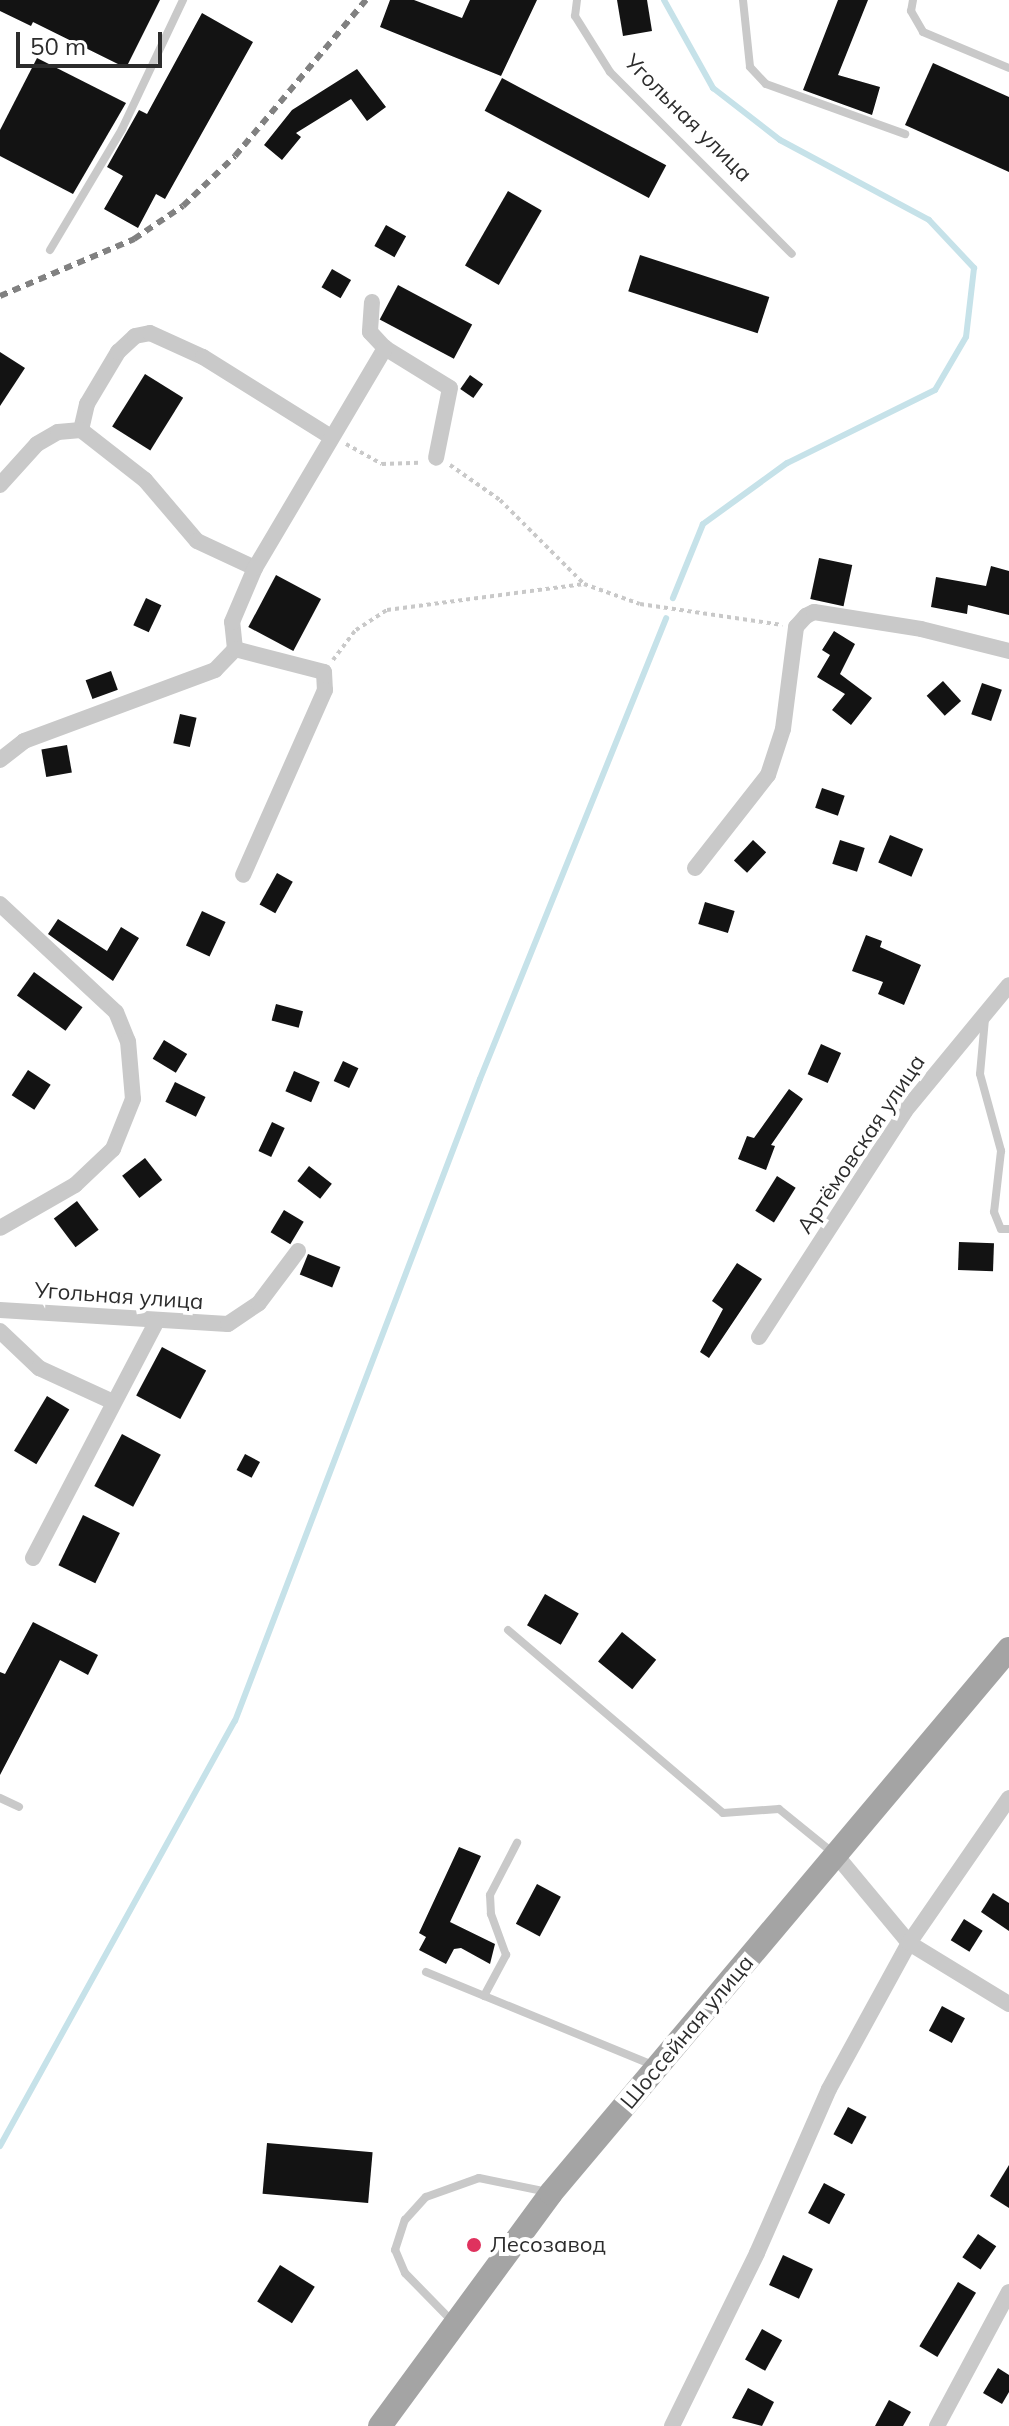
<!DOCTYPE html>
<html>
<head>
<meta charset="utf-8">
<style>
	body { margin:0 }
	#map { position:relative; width:1009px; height:2426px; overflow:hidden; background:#fff; font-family:Mulish,sans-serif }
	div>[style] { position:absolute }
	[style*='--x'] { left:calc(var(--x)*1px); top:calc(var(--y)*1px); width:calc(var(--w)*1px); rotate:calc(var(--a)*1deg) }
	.stream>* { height:6px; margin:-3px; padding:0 3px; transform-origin:3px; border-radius:3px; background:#c6e2e9 }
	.building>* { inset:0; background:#131313; transform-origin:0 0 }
	.path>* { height:4px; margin-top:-2px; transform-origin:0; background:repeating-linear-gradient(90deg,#c9c9c9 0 4px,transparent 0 8px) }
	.service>* { height:8px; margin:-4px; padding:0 4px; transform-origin:4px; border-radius:4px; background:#c9c9c9 }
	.minor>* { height:16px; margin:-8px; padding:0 8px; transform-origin:8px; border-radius:8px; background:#c9c9c9 }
	.primary>* { height:24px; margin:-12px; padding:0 12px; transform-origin:12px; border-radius:12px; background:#a4a4a4 }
	.rail>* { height:6px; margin-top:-3px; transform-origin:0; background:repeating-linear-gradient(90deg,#818181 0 8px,transparent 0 14px) }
	.dots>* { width:22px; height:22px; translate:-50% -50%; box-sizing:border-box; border:4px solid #fff; border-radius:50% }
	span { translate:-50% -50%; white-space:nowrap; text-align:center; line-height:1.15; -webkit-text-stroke:8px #fff; paint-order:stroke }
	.street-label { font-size:22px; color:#2c2c2c }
	.poi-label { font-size:22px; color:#2c2c2c }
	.left { translate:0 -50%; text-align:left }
	.scale { position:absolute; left:16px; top:32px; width:146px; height:36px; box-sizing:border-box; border:4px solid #2c2c2c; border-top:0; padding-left:10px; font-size:24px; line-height:28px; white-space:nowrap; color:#2c2c2c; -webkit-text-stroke:6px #fff; paint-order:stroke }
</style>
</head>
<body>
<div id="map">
	<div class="stream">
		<i style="--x:664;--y:0;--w:101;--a:60.9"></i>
		<i style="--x:713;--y:88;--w:85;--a:37.8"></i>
		<i style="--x:780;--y:140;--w:169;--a:28.2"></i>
		<i style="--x:929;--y:220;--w:66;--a:46.8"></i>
		<i style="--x:974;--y:268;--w:69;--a:96.6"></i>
		<i style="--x:966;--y:337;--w:61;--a:120.3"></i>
		<i style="--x:935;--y:390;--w:165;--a:153.7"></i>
		<i style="--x:787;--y:463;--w:104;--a:144"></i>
		<i style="--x:703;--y:524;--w:80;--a:112.1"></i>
		<i style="--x:0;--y:2146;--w:486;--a:-61.1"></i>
		<i style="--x:235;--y:1721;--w:687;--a:-69.11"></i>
		<i style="--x:480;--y:1079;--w:497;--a:-68"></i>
	</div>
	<div class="building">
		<i style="clip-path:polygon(0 0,160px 0,126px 68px,33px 22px,31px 26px,0 11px)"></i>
		<i style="clip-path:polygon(390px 0,414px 0,462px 18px,470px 0,537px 0,501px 76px,380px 27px)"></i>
		<i style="clip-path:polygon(617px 0,647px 0,652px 31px,623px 36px)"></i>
		<i style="clip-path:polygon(838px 0,868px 0,838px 75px,880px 87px,872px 115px,803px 90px)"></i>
		<i style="clip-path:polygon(202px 13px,253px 42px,165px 199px,156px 194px,138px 228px,104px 209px,123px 176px,107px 167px,139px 110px,147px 114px)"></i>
		<i style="clip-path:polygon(37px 58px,126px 103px,73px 194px,0 156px,0 130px)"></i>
		<i style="clip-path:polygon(933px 63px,1009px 97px,1009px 172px,905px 125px)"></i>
		<i style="clip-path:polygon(357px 69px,386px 107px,367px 121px,351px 99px,296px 133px,301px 137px,282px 160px,264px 145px,292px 110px)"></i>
		<i style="left:502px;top:78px;width:186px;height:37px;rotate:28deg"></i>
		<i style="left:508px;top:191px;width:39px;height:86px;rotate:30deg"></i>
		<i style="left:386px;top:225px;width:23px;height:24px;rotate:29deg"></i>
		<i style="left:640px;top:255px;width:136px;height:38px;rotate:18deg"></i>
		<i style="left:332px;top:269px;width:22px;height:21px;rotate:30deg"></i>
		<i style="left:398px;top:285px;width:84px;height:39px;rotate:28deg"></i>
		<i style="clip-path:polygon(0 352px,25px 368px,0 406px)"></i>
		<i style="left:145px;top:374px;width:45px;height:62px;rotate:32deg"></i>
		<i style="left:470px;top:375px;width:16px;height:17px;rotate:35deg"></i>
		<i style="left:819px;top:558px;width:34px;height:42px;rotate:12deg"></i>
		<i style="clip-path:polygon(991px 566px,1009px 571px,1009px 615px,968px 605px,967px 614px,931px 607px,936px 577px,986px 586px)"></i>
		<i style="left:276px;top:575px;width:51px;height:59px;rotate:28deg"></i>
		<i style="left:146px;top:598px;width:17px;height:30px;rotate:25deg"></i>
		<i style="clip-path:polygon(834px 631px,855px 644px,840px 674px,872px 698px,851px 725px,832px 710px,845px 694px,817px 677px,830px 655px,822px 650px)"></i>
		<i style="left:111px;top:671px;width:20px;height:27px;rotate:70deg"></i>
		<i style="left:943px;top:681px;width:27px;height:22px;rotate:48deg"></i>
		<i style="left:982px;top:683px;width:21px;height:33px;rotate:19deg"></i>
		<i style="left:180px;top:714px;width:17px;height:30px;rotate:13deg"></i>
		<i style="left:67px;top:745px;width:28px;height:26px;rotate:80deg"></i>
		<i style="left:822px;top:788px;width:24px;height:21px;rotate:19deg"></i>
		<i style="left:890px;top:835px;width:36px;height:30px;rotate:23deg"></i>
		<i style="left:753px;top:840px;width:18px;height:28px;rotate:43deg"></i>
		<i style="left:840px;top:840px;width:26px;height:25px;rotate:18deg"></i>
		<i style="left:277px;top:873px;width:18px;height:36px;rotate:29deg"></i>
		<i style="left:705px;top:902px;width:31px;height:23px;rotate:17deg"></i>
		<i style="left:202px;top:911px;width:26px;height:38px;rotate:25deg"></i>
		<i style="clip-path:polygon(58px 919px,107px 951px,121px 927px,139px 938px,113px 981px,48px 934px)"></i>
		<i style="clip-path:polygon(866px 935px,882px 941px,880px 947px,921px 965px,904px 1005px,878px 994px,883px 982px,852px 971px)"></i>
		<i style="left:34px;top:972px;width:60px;height:29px;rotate:36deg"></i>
		<i style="left:276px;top:1004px;width:28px;height:17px;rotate:15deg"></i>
		<i style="left:164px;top:1040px;width:27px;height:22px;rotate:31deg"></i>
		<i style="left:821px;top:1044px;width:22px;height:33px;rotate:24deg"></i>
		<i style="left:343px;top:1061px;width:17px;height:22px;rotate:25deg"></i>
		<i style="left:28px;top:1070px;width:27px;height:30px;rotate:33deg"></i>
		<i style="left:294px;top:1071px;width:28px;height:22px;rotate:23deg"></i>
		<i style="left:175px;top:1082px;width:34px;height:22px;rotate:26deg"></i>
		<i style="clip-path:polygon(789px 1089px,803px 1099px,771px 1145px,775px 1146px,766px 1170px,738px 1159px,747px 1136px,754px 1138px)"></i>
		<i style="left:272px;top:1122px;width:14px;height:32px;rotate:25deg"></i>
		<i style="left:145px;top:1158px;width:28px;height:29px;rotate:52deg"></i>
		<i style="left:309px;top:1166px;width:29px;height:19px;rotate:38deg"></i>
		<i style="left:777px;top:1176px;width:22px;height:41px;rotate:32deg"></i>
		<i style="left:77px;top:1201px;width:36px;height:29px;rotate:53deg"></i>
		<i style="left:284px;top:1210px;width:23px;height:26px;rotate:31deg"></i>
		<i style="left:959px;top:1242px;width:35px;height:28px;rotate:2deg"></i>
		<i style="left:308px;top:1254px;width:35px;height:22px;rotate:22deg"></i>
		<i style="clip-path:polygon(737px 1263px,762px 1279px,709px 1358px,700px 1352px,723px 1309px,712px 1301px)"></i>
		<i style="left:162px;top:1347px;width:50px;height:55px;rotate:28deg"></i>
		<i style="left:47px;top:1396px;width:26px;height:64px;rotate:31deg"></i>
		<i style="left:122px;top:1434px;width:44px;height:59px;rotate:28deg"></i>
		<i style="left:245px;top:1454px;width:17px;height:18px;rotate:28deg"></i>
		<i style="left:83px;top:1515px;width:41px;height:56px;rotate:26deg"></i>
		<i style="left:545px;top:1594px;width:39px;height:36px;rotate:30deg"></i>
		<i style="clip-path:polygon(33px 1622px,98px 1655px,88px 1675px,60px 1660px,0 1775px,0 1672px,5px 1674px)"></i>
		<i style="left:622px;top:1632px;width:44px;height:38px;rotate:39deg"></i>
		<i style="clip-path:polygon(459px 1847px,481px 1856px,450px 1922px,495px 1944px,490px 1964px,461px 1948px,454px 1949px,446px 1964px,419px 1950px,426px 1937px,419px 1933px)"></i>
		<i style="left:537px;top:1884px;width:27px;height:45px;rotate:28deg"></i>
		<i style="clip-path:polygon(993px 1893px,1009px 1903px,1009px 1931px,981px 1912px)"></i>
		<i style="left:964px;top:1919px;width:22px;height:25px;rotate:32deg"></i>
		<i style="left:942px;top:2006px;width:26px;height:28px;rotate:28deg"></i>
		<i style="left:848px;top:2107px;width:21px;height:31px;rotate:28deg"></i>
		<i style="left:267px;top:2143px;width:106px;height:51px;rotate:5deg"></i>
		<i style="clip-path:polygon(1009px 2165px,1009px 2208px,990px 2196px)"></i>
		<i style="left:824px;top:2183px;width:24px;height:34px;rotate:28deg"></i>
		<i style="left:978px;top:2234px;width:22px;height:28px;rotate:34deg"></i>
		<i style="left:783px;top:2255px;width:33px;height:33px;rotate:25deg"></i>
		<i style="left:280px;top:2265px;width:41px;height:43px;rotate:32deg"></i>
		<i style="left:958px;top:2282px;width:21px;height:75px;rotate:31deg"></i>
		<i style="left:762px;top:2329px;width:23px;height:35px;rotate:29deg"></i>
		<i style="clip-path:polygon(998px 2368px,1009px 2375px,1009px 2392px,1002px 2404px,983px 2393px)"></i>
		<i style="clip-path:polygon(748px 2388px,774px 2402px,762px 2426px,732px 2418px)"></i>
		<i style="clip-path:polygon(889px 2400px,911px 2412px,903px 2426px,875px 2426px)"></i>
	</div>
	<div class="path">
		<i style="--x:346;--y:444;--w:41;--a:29.1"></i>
		<i style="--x:382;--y:464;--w:37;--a:-2"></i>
		<i style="--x:450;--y:465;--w:61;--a:35"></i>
		<i style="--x:500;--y:500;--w:119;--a:45"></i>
		<i style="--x:584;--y:584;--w:59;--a:19.7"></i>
		<i style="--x:640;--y:604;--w:144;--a:8.4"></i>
		<i style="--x:333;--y:660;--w:38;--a:-53"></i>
		<i style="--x:356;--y:630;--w:37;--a:-33"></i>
		<i style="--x:387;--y:610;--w:199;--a:-7.5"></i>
	</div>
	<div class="service">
		<i style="--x:577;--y:0;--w:16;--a:97"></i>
		<i style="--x:575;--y:16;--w:66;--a:58"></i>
		<i style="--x:610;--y:72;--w:257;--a:45"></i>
		<i style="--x:743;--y:0;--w:67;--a:84"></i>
		<i style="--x:750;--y:67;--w:23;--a:47"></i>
		<i style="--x:766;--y:84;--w:148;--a:19.8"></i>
		<i style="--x:913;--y:0;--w:11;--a:100"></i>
		<i style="--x:911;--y:11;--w:24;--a:60"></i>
		<i style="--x:923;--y:32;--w:93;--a:22.7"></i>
		<i style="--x:50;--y:250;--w:141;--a:-59.2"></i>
		<i style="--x:122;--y:129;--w:143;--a:-64.7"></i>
		<i style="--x:985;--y:1019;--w:55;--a:95.2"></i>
		<i style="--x:980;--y:1074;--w:80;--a:74.7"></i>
		<i style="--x:1001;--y:1151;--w:61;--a:96.5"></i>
		<i style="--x:994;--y:1212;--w:18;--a:68"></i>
		<i style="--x:1001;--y:1229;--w:8;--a:0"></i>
		<i style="--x:508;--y:1630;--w:282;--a:40.4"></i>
		<i style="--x:723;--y:1813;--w:56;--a:-4.1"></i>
		<i style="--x:779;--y:1809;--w:68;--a:39.1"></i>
		<i style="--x:0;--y:1798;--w:21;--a:25"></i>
		<i style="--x:426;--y:1972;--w:245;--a:22.3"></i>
		<i style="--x:484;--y:1996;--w:47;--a:-61.8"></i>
		<i style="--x:506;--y:1955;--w:44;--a:-110.1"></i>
		<i style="--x:491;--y:1914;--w:19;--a:-93"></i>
		<i style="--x:490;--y:1895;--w:59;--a:-62.6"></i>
		<i style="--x:452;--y:2321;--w:67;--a:-134.4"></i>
		<i style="--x:405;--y:2273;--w:25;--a:-113"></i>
		<i style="--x:395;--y:2250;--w:32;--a:-72"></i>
		<i style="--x:405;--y:2220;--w:31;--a:-48"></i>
		<i style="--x:426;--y:2197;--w:56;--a:-19.7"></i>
		<i style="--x:479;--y:2178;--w:70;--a:11.5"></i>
	</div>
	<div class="minor">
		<i style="--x:372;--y:302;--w:30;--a:94"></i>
		<i style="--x:370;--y:332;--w:22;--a:47"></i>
		<i style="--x:385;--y:348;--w:76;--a:31.6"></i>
		<i style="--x:450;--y:388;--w:71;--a:101.3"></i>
		<i style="--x:81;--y:430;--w:27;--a:-77"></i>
		<i style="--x:87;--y:404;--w:61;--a:-59.2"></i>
		<i style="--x:118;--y:352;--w:23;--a:-43"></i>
		<i style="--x:135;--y:336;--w:15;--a:-11"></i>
		<i style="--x:150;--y:333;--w:58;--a:24.4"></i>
		<i style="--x:203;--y:357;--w:151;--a:32"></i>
		<i style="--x:0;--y:485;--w:55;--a:-47.9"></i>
		<i style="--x:37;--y:444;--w:24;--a:-30"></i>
		<i style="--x:58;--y:432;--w:23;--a:-5"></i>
		<i style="--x:81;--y:430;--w:81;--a:38"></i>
		<i style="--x:145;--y:480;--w:80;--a:49.6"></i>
		<i style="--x:197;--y:541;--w:64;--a:25"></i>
		<i style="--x:235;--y:649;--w:27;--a:-96"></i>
		<i style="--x:232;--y:622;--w:59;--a:-66.9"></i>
		<i style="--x:255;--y:568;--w:256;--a:-59.4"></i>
		<i style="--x:0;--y:760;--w:31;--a:-38"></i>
		<i style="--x:24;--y:741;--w:204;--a:-20.4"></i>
		<i style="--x:215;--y:670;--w:29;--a:-46"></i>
		<i style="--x:235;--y:649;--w:92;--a:14.5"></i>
		<i style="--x:324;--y:672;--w:18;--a:87"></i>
		<i style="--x:325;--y:690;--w:202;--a:113.9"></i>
		<i style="--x:695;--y:868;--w:118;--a:-51.9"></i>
		<i style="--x:768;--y:775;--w:48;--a:-71.9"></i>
		<i style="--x:783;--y:729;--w:103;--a:-82.7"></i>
		<i style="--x:796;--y:627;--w:15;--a:-48"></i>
		<i style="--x:806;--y:616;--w:9;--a:-27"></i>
		<i style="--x:814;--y:612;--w:108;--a:9"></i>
		<i style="--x:921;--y:629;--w:91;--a:14"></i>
		<i style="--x:0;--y:904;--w:158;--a:43"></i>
		<i style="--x:116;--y:1012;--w:31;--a:68"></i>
		<i style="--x:128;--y:1041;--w:58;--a:85.1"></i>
		<i style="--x:133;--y:1099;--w:54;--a:111.8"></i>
		<i style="--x:113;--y:1149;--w:52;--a:136.5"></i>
		<i style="--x:75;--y:1185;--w:86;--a:150.2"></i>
		<i style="--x:0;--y:1310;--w:228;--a:3.5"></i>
		<i style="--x:228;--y:1324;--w:37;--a:-34"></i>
		<i style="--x:259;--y:1303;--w:65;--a:-53.1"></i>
		<i style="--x:0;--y:1331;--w:54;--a:43.5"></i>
		<i style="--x:39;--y:1368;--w:81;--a:24.7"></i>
		<i style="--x:759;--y:1337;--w:269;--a:-57.1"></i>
		<i style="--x:905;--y:1111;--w:163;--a:-50.5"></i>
		<i style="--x:33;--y:1558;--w:265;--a:-62.4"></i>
		<i style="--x:836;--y:1855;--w:114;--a:50.3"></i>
		<i style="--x:909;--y:1943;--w:117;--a:31.4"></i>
		<i style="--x:672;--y:2426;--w:193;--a:-63.8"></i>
		<i style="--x:757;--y:2253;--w:179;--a:-66.3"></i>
		<i style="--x:829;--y:2089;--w:166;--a:-61.3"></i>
		<i style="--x:909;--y:1943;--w:176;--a:-55.4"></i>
		<i style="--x:937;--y:2426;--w:152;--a:-61.8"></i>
	</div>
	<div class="primary">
		<i style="--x:380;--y:2426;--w:289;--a:-53.7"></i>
		<i style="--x:551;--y:2193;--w:711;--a:-49.91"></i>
	</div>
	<div class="rail">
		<i style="--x:0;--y:296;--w:146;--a:-23"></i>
		<i style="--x:134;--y:239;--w:59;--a:-34"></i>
		<i style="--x:183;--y:206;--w:72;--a:-43.9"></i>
		<i style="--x:235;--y:156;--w:204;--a:-50"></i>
	</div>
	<div class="dots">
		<i style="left:474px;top:2245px;background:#df325e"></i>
	</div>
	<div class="street-label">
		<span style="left:688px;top:118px;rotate:45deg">Угольная улица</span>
		<span style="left:861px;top:1144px;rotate:-56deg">Артёмовская улица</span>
		<span style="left:119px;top:1296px;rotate:4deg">Угольная улица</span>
		<span style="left:687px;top:2032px;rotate:-50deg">Шоссейная улица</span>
	</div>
	<div class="poi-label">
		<span class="left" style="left:490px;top:2245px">Лесозавод</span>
	</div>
	<div class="scale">50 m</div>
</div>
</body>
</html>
